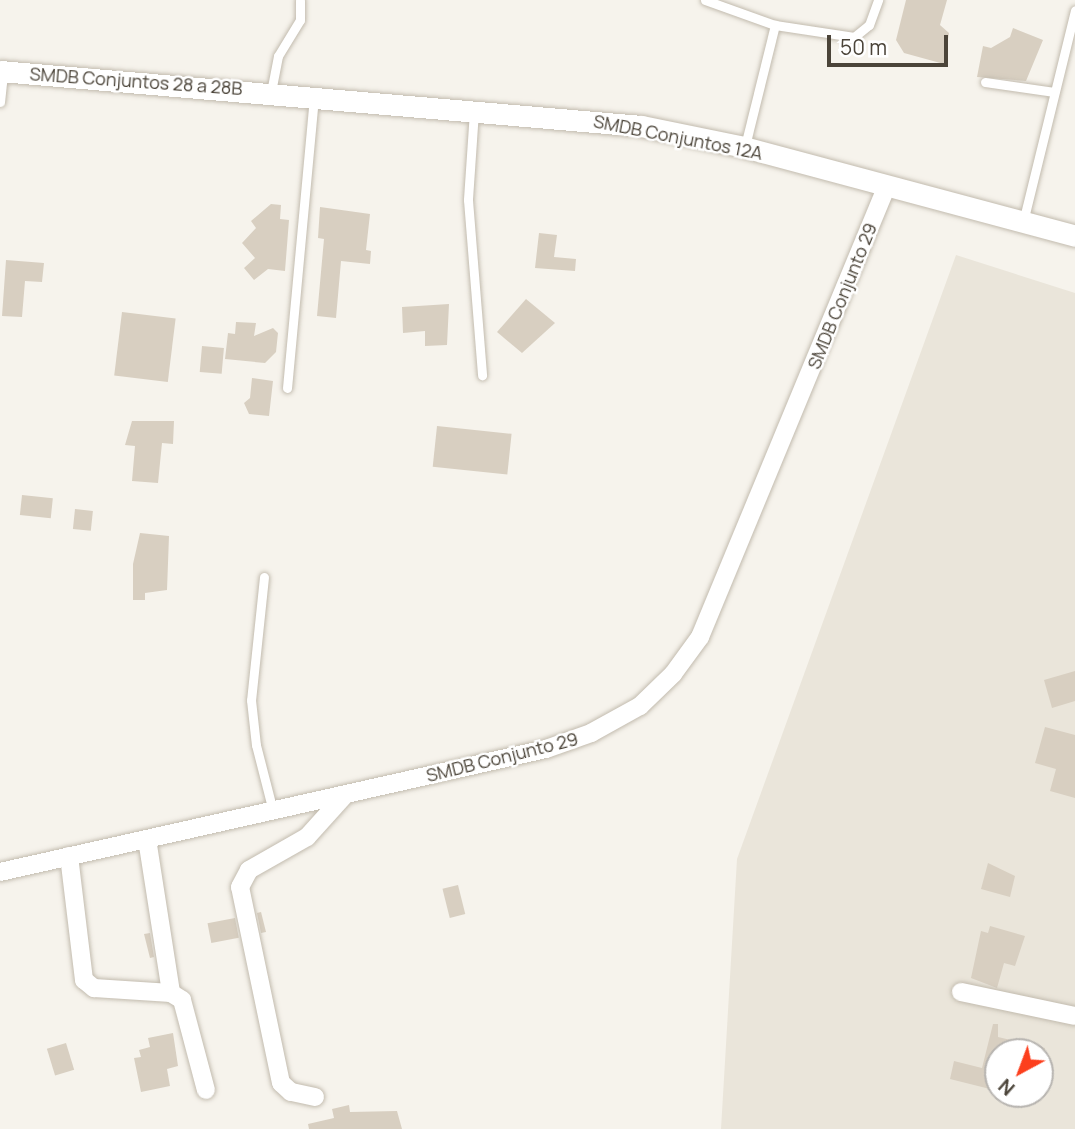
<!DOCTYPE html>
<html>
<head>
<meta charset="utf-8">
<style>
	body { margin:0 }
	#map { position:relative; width:1075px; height:1129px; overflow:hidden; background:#f6f3ec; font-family:Manrope,sans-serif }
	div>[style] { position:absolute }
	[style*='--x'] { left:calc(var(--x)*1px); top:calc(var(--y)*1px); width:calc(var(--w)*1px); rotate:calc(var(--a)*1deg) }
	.residential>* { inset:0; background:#eae5da }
	.building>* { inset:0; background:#d8cfc1; transform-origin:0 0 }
	.roads { filter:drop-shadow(0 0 2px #c2bbae) drop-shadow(0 0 2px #c2bbae) }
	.service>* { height:9px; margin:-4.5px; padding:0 4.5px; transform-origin:4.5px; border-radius:4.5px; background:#fff }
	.minor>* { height:18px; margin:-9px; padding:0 9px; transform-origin:9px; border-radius:9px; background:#fff }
	.tertiary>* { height:21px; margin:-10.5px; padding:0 10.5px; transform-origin:10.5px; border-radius:10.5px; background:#fff }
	span { translate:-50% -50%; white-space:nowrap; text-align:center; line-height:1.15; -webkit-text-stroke:5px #fff; paint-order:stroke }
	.street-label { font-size:18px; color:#4b4439 }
	.north { position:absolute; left:984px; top:1038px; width:70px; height:70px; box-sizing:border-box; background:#fff; border:2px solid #b7b4b0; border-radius:50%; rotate:221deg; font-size:19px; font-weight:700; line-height:28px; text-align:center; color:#4b4439 }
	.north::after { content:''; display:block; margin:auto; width:24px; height:32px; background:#fc3f1d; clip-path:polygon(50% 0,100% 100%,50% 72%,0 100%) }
	.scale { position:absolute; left:827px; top:35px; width:121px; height:32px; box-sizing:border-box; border:4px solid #4b4439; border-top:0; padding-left:9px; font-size:21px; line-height:24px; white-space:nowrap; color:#4b4439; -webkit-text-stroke:5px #fff; paint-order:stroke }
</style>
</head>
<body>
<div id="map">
	<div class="residential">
		<i style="clip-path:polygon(evenodd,956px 255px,1075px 293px,1075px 1129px,721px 1129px,737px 859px,956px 255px,998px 1052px,1040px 1052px,1040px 1094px,998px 1094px,998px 1052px)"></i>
	</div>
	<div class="building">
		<i style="clip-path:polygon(906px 0,947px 0,940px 25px,949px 33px,944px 64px,904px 53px,896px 40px)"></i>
		<i style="clip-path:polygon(1013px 28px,1043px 40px,1026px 81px,977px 77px,983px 46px,991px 48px,1010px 37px)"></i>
		<i style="clip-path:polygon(271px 204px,281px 205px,280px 219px,289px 220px,285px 271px,268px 269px,254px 280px,244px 268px,255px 258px,242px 243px,256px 228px,251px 221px)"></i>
		<i style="clip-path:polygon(320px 207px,370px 214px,366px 250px,371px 251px,370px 264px,341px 261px,336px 318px,317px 316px,324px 239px,318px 238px)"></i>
		<i style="clip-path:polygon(539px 233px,557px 235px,554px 257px,576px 259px,575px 271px,535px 268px)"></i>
		<i style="clip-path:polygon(6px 260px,44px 263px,42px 282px,25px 281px,22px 317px,2px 316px)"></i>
		<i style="clip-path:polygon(526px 299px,555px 323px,522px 353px,497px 332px)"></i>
		<i style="clip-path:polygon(449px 304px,447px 345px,425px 346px,425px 331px,403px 333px,402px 307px)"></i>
		<i style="left:122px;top:312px;width:54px;height:64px;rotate:7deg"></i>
		<i style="clip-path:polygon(236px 322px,256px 323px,254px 336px,273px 328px,278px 333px,276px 352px,265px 363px,225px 359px,228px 333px,235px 334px)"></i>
		<i style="left:202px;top:346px;width:22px;height:26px;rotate:5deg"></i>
		<i style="clip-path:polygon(252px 378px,273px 381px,269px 416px,249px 414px,244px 403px,250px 398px)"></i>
		<i style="clip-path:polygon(132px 421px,174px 421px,173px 444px,162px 443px,158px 483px,132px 481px,135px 446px,125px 445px)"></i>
		<i style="left:437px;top:426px;width:75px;height:41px;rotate:6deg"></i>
		<i style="left:22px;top:495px;width:31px;height:20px;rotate:6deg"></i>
		<i style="left:75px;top:509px;width:18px;height:20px;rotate:6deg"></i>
		<i style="clip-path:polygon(140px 533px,169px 536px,167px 590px,145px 593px,145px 600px,133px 600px,133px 564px)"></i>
		<i style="clip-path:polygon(1075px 671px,1075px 701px,1052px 708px,1044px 680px)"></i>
		<i style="clip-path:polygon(1045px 727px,1075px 735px,1075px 798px,1050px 791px,1056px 769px,1035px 763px)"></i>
		<i style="clip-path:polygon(988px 863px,1015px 876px,1010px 897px,981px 889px)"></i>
		<i style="left:458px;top:885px;width:30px;height:16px;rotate:76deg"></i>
		<i style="clip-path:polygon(261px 912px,266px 932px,261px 933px,257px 913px)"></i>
		<i style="left:235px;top:918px;width:20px;height:28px;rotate:79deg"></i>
		<i style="clip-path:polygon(990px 926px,1025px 936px,1015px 966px,1004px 963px,997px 988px,971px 978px,981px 931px,988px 933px)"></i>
		<i style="clip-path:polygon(150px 933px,154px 957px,150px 958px,144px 934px)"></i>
		<i style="clip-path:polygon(993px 1024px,998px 1024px,998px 1037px,1045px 1048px,1045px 1052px,998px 1052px,998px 1091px,950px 1079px,954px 1061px,982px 1068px)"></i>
		<i style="clip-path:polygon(173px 1033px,178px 1066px,167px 1069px,170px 1086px,141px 1092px,134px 1058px,141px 1057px,139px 1050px,150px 1047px,148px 1038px)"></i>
		<i style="left:66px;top:1043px;width:28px;height:20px;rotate:73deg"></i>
		<i style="clip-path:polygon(349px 1105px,350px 1112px,397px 1111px,402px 1129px,309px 1129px,308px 1124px,334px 1118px,332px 1109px)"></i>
	</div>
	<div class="roads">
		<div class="service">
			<i style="--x:705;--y:0;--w:74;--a:19.7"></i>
			<i style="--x:775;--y:25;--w:80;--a:8.6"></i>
			<i style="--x:854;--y:37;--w:19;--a:-39"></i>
			<i style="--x:869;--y:25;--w:27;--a:-70"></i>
			<i style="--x:985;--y:82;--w:70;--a:8.2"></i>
			<i style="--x:271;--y:92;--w:37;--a:-79"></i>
			<i style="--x:278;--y:56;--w:42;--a:-58.6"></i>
			<i style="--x:300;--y:20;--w:20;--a:-90"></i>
			<i style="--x:0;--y:102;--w:29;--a:-84"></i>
			<i style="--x:474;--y:111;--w:89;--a:93.9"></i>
			<i style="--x:468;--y:200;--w:176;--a:85.4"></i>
			<i style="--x:745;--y:146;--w:125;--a:-76.1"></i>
			<i style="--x:1023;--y:222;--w:218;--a:-76.2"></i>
			<i style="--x:287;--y:388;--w:292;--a:-84.7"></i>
			<i style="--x:264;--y:577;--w:124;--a:96"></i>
			<i style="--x:251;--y:700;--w:45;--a:83.7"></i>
			<i style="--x:256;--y:745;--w:68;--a:75.6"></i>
		</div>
		<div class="minor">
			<i style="--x:147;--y:839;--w:156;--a:81.1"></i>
			<i style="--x:69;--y:856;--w:125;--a:83.1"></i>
			<i style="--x:84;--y:980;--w:13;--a:39"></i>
			<i style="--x:94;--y:988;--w:77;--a:3.7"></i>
			<i style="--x:171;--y:993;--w:13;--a:32"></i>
			<i style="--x:182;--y:1000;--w:93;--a:75.1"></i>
			<i style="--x:0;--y:872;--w:560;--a:-12.7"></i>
			<i style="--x:546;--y:749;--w:48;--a:-19.6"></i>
			<i style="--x:591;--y:733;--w:56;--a:-28.9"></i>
			<i style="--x:640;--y:706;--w:46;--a:-44.1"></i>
			<i style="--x:673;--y:674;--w:46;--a:-53.9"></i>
			<i style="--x:700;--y:637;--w:486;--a:-67.5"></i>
			<i style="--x:961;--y:992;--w:116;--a:11.9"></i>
			<i style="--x:315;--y:1097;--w:25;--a:-168"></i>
			<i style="--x:291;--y:1092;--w:13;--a:-138"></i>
			<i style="--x:281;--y:1083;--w:200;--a:-101.8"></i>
			<i style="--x:240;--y:887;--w:19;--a:-62"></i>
			<i style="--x:249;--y:870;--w:67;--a:-29.6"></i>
			<i style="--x:307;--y:837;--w:57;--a:-47.9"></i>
		</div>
		<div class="tertiary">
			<i style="--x:0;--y:71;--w:643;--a:4.9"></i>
			<i style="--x:641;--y:126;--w:105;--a:11.5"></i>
			<i style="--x:744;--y:147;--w:343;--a:15"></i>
		</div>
	</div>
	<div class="street-label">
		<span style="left:136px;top:81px;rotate:4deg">SMDB Conjuntos 28 a 28B</span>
		<span style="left:678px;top:137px;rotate:11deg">SMDB Conjuntos 12A</span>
		<span style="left:842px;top:296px;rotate:-68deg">SMDB Conjunto 29</span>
		<span style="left:502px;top:757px;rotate:-14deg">SMDB Conjunto 29</span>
	</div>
	<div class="north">N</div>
	<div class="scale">50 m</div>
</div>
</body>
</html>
